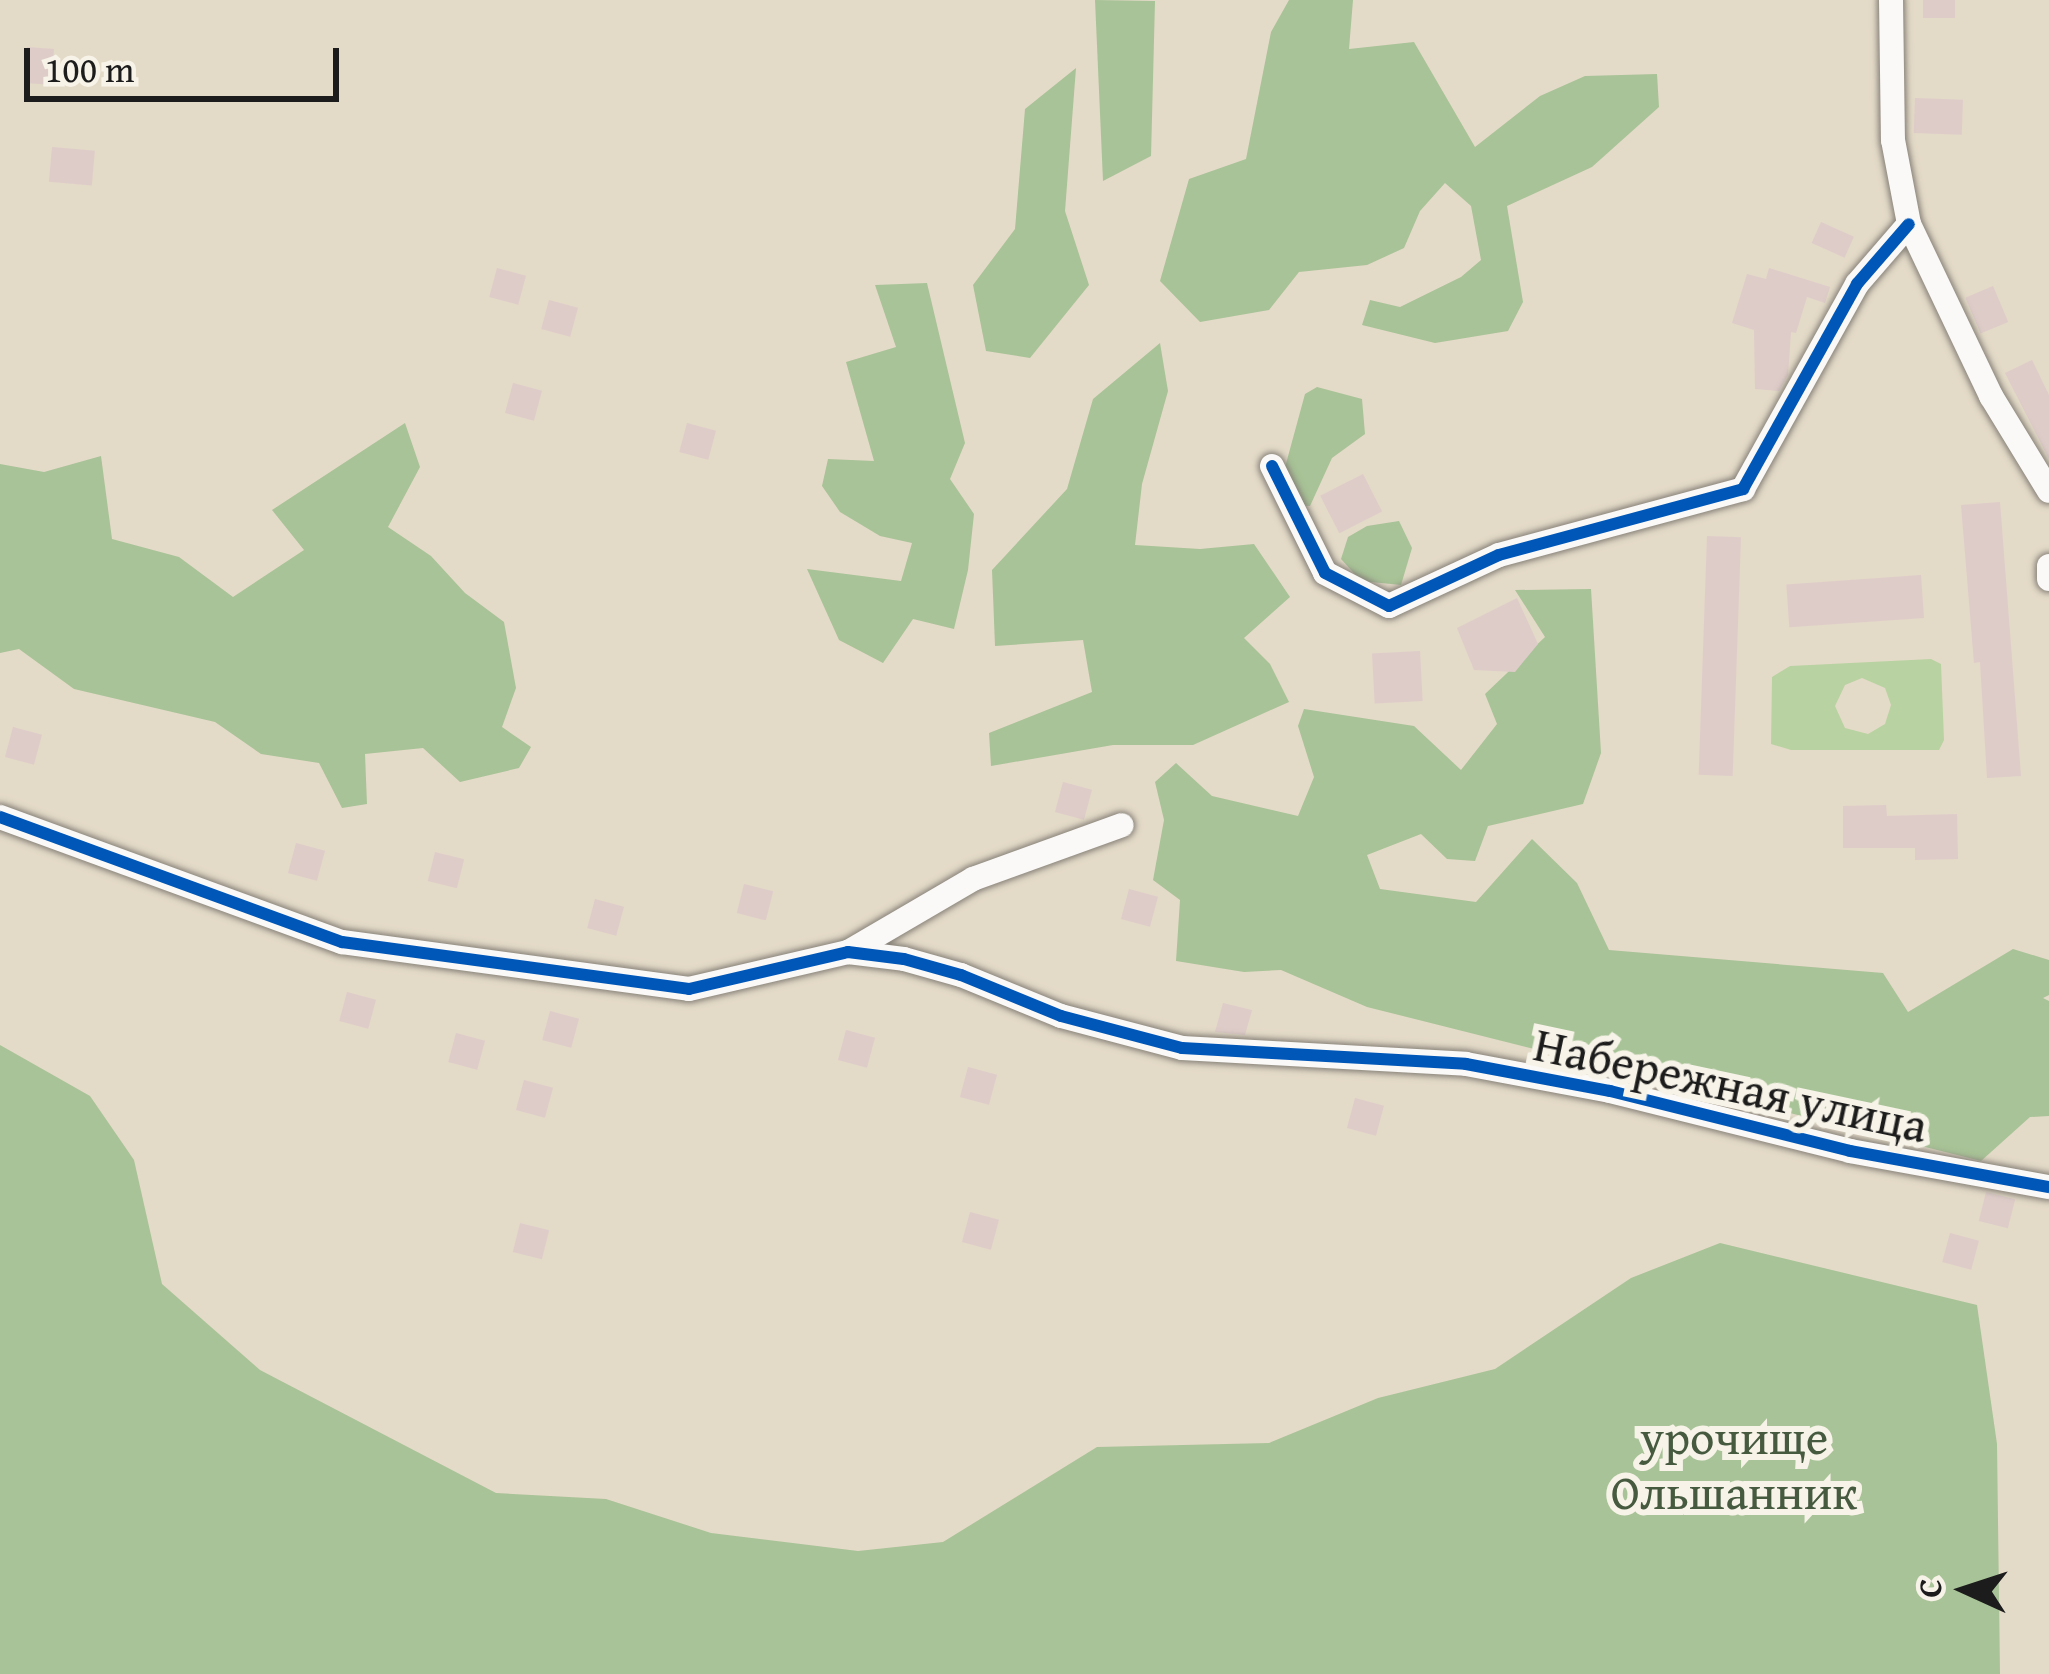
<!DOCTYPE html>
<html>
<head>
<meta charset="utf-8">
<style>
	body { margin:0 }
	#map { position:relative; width:2049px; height:1674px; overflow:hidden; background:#e4dac8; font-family:"Gentium Book Plus",serif }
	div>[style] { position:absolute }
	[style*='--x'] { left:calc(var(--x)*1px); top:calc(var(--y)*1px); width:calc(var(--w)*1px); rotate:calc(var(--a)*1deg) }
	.green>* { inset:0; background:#b8d3a1 }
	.forest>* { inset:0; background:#a8c397 }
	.building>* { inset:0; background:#deccc9; transform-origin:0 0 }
	.roads { filter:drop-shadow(0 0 3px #868178) drop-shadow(0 0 3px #868178) }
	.minor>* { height:24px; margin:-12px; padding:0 12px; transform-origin:12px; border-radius:12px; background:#fbf9f7 }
	.cycleway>* { height:12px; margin:-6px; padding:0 6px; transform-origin:6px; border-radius:6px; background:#0057b8 }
	span { translate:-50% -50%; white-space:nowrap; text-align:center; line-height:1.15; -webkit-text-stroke:12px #f7f3e8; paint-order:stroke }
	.street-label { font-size:48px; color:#1c1c1c }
	.park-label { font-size:48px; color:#465a3f }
	.north { position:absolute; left:1905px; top:1530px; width:120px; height:120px; -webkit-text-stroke:9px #f7f3e8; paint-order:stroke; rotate:273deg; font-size:33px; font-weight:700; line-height:48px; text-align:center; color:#1c1c1c }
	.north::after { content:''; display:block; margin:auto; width:42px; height:54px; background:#1c1c1c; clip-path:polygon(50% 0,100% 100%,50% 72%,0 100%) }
	.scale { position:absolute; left:24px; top:48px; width:315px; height:54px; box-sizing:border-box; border:6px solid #1c1c1c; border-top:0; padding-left:15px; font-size:36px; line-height:42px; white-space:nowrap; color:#1c1c1c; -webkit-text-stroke:9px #f7f3e8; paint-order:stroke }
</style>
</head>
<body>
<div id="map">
	<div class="green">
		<i style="clip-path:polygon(evenodd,1931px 659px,1941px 664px,1944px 740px,1939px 750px,1791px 750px,1771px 744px,1772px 677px,1790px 666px,1931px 659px,1862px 678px,1885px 688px,1891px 705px,1885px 724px,1868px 734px,1845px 728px,1835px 706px,1845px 685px,1862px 678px)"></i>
	</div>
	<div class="forest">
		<i style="clip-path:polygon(1095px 0,1155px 1px,1151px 156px,1103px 181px)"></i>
		<i style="clip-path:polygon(1289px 0,1353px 0,1349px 49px,1414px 42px,1475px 147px,1540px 96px,1585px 76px,1657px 74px,1659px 107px,1592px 167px,1507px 206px,1523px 302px,1508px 331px,1435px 343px,1362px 325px,1370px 300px,1400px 307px,1461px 277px,1481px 260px,1471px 206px,1445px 183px,1420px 211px,1404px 248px,1367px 265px,1299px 272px,1269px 310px,1200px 322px,1160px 281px,1189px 179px,1246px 159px,1271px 32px)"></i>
		<i style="clip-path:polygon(1076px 68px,1065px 211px,1089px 285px,1030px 358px,986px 351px,973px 285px,1015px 229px,1025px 109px)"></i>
		<i style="clip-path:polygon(927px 283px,965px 443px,950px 479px,974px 514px,968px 570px,954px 629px,913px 619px,883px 663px,839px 640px,807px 569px,901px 581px,912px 543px,880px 536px,840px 512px,822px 486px,828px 459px,874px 461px,846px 362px,896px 347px,875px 285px)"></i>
		<i style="clip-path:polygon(1160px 343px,1168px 391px,1142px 484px,1135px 545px,1200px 549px,1254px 544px,1290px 597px,1244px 638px,1270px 664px,1289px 702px,1193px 745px,1113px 745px,991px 766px,989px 733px,1092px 692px,1083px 640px,995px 646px,992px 570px,1067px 489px,1093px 399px)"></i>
		<i style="clip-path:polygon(1317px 387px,1362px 399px,1365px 434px,1332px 458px,1310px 506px,1295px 505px,1284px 471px,1305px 394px)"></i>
		<i style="clip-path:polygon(405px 423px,420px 467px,388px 527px,431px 556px,465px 593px,504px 622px,516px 688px,502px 727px,531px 747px,519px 768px,460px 782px,423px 748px,365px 754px,367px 804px,342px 808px,319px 763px,261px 754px,215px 722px,74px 689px,19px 649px,0 653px,0 464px,44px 472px,101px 456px,112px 539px,179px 557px,233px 597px,304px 550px,272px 510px)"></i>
		<i style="clip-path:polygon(1399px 521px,1412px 548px,1401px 585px,1361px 581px,1341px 559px,1348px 537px,1367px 526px)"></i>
		<i style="clip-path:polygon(1591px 589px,1601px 753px,1583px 804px,1488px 826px,1475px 861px,1447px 859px,1421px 834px,1367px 855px,1380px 889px,1476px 902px,1532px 839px,1577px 883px,1609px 950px,1883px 973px,1908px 1012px,2013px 949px,2049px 960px,2049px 995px,2043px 998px,2049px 1001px,2049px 1116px,2030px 1117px,1981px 1161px,1367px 1007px,1281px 970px,1244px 972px,1176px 961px,1180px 900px,1153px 880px,1164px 820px,1155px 782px,1176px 763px,1212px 796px,1298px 816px,1314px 777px,1298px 726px,1304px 709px,1414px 726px,1461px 770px,1497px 724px,1485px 694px,1545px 637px,1515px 590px)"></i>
		<i style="clip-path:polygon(0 1045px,90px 1096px,134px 1160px,162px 1284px,260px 1370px,496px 1493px,606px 1499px,711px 1533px,858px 1551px,943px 1542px,1097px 1447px,1269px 1443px,1378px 1398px,1495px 1369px,1631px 1278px,1720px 1243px,1977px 1305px,1997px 1444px,2000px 1674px,0 1674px)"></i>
	</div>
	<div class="building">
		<i style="left:1923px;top:0;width:32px;height:18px"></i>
		<i style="left:27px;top:47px;width:27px;height:36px;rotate:4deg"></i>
		<i style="left:1915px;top:98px;width:48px;height:35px;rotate:2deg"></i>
		<i style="left:52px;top:147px;width:43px;height:35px;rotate:5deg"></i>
		<i style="left:1821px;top:222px;width:36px;height:23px;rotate:24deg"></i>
		<i style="left:497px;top:268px;width:30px;height:30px;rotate:15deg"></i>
		<i style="clip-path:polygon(1769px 268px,1830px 287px,1825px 303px,1807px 297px,1796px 333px,1791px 332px,1788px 375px,1779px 391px,1755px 389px,1754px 330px,1732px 323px,1747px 274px,1766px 279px)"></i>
		<i style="left:1993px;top:286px;width:39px;height:30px;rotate:67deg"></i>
		<i style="left:549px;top:300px;width:30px;height:30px;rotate:15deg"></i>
		<i style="clip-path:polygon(2032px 360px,2049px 395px,2049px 459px,2005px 373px)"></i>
		<i style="left:513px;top:383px;width:30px;height:31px;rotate:15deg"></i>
		<i style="left:687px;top:423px;width:30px;height:30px;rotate:15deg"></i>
		<i style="left:1363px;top:474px;width:42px;height:48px;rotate:63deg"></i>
		<i style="clip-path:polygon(2000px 502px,2021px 776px,1987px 778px,1980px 662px,1974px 663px,1961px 505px)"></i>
		<i style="left:1707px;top:536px;width:34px;height:239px;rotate:2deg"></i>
		<i style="left:1921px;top:575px;width:43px;height:135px;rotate:86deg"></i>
		<i style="clip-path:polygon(1517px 598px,1538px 644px,1515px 672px,1474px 670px,1457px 628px)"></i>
		<i style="left:1420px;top:651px;width:50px;height:48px;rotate:87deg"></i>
		<i style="left:13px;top:727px;width:30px;height:31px;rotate:15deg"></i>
		<i style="left:1063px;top:782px;width:30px;height:31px;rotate:15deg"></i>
		<i style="clip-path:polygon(1886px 805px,1887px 816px,1957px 814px,1958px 859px,1915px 860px,1915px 848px,1843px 848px,1843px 806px)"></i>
		<i style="left:296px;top:843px;width:30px;height:31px;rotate:15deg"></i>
		<i style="left:435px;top:852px;width:30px;height:30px;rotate:14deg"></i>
		<i style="left:744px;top:884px;width:30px;height:30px;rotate:14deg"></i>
		<i style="left:1129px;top:889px;width:30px;height:31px;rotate:15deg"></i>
		<i style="left:595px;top:899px;width:30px;height:30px;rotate:15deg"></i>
		<i style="left:347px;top:992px;width:30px;height:30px;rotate:15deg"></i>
		<i style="clip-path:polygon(1223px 1003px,1252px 1010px,1245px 1035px,1215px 1032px)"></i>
		<i style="left:550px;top:1011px;width:30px;height:30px;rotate:15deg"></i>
		<i style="left:846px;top:1030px;width:30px;height:31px;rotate:15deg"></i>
		<i style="left:456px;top:1033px;width:30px;height:30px;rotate:15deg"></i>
		<i style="left:968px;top:1067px;width:30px;height:31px;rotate:15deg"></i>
		<i style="left:524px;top:1080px;width:30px;height:31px;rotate:15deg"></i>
		<i style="left:1355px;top:1098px;width:30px;height:31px;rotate:15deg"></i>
		<i style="left:1986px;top:1192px;width:30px;height:30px;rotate:14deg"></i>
		<i style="left:970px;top:1212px;width:30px;height:31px;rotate:15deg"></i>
		<i style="left:520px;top:1223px;width:30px;height:30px;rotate:14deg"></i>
		<i style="left:1950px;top:1233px;width:30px;height:30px;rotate:15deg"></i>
	</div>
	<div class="roads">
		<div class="minor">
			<i style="--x:1891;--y:0;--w:140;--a:89.2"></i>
			<i style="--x:1893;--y:140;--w:86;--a:79.2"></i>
			<i style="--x:1909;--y:224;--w:191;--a:64.5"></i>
			<i style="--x:1991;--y:396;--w:111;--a:58.6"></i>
			<i style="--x:1272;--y:466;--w:119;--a:63.6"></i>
			<i style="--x:1325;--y:573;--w:72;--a:27.3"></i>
			<i style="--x:1389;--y:606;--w:121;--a:-24.9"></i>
			<i style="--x:1499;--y:555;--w:253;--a:-15.1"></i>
			<i style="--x:1743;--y:489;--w:235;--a:-60.9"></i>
			<i style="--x:1857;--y:284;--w:79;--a:-49.1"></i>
			<i style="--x:2049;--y:566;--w:13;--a:90"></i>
			<i style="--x:0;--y:817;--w:364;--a:20.1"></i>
			<i style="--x:342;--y:942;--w:350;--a:7.7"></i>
			<i style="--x:689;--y:989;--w:163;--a:-13.1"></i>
			<i style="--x:848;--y:952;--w:56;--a:7.1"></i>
			<i style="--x:904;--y:959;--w:59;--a:15.7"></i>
			<i style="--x:961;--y:975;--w:108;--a:22.3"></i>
			<i style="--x:1061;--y:1016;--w:125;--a:14.8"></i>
			<i style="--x:1182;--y:1048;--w:284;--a:3.2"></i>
			<i style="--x:1466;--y:1064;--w:147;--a:10.6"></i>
			<i style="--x:1610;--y:1091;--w:247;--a:14"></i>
			<i style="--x:1850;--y:1151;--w:202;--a:10.3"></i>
			<i style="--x:848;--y:952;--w:145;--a:-30.3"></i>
			<i style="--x:973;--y:879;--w:158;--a:-19.9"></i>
		</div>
	</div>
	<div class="cycleway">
		<i style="--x:1272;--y:466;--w:119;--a:63.6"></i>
		<i style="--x:1325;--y:573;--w:72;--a:27.3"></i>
		<i style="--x:1389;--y:606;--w:121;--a:-24.9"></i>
		<i style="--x:1499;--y:555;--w:253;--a:-15.1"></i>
		<i style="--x:1743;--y:489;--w:235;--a:-60.9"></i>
		<i style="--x:1857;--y:284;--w:79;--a:-49.1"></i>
		<i style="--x:0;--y:817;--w:364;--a:20.1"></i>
		<i style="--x:342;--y:942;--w:350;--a:7.7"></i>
		<i style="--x:689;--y:989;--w:163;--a:-13.1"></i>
		<i style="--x:848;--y:952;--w:56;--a:7.1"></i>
		<i style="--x:904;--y:959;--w:59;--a:15.7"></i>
		<i style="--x:961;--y:975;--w:108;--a:22.3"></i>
		<i style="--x:1061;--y:1016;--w:125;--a:14.8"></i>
		<i style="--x:1182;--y:1048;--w:284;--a:3.2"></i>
		<i style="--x:1466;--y:1064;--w:147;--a:10.6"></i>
		<i style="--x:1610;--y:1091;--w:247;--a:14"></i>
		<i style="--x:1850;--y:1151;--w:202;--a:10.3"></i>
	</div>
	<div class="street-label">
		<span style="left:1731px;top:1084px;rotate:12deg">Набережная улица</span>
	</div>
	<div class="park-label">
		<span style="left:1734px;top:1464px">урочище<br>Ольшанник</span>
	</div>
	<div class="north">С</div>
	<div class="scale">100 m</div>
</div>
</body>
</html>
